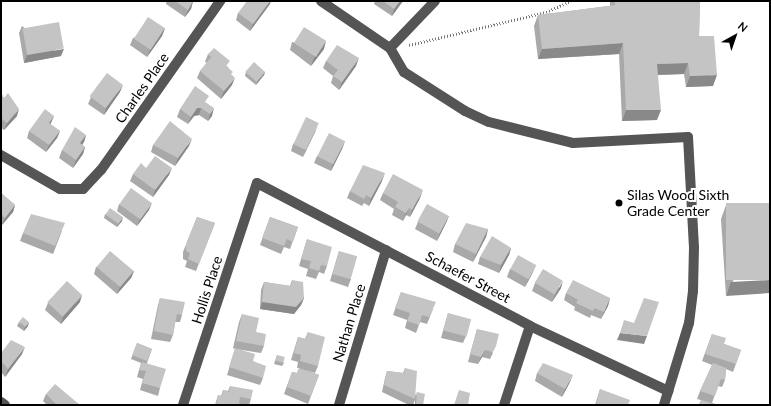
<!DOCTYPE html>
<html>
<head>
<meta charset="utf-8">
<style>
	body { margin:0 }
	#map { position:relative; width:771px; height:406px; overflow:hidden; background:#fff; font-family:Lato,sans-serif }
	div>[style] { position:absolute }
	[style*='--x'] { left:calc(var(--x)*1px); top:calc(var(--y)*1px); width:calc(var(--w)*1px); rotate:calc(var(--a)*1deg) }
	.path>* { height:2.5px; margin-top:-1.25px; transform-origin:0; background:repeating-linear-gradient(90deg,#777 0 1px,transparent 0 3px) }
	.minor>* { height:10px; margin:-5px; padding:0 5px; transform-origin:5px; border-radius:5px; background:#555 }
	.wall>* { inset:0; background:#a9a9a9 }
	.shaded-wall>* { inset:0; background:#898989 }
	.building>* { inset:0; background:#c4c4c4; transform-origin:0 0 }
	.dots>* { width:11px; height:11px; translate:-50% -50%; box-sizing:border-box; border:2px solid #fff; border-radius:50% }
	span { translate:-50% -50%; white-space:nowrap; text-align:center; line-height:1.15; -webkit-text-stroke:4px #fff; paint-order:stroke }
	.street-label { font-size:14px; color:#000 }
	.poi-label { font-size:14px; color:#000 }
	.left { translate:0 -50%; text-align:left }
	.frame { position:absolute; inset:0; border:2px solid #000; pointer-events:none }
	.north { position:absolute; left:715px; top:16px; width:40px; height:40px; -webkit-text-stroke:3px #fff; paint-order:stroke; rotate:40deg; font-size:11px; font-weight:700; line-height:16px; text-align:center; color:#000 }
	.north::after { content:''; display:block; margin:auto; width:14px; height:18px; background:#000; clip-path:polygon(50% 0,100% 100%,50% 72%,0 100%) }
</style>
</head>
<body>
<div id="map">
	<div class="path">
		<i style="--x:409;--y:45;--w:141;--a:-13.5"></i>
		<i style="--x:546;--y:12;--w:27;--a:-24"></i>
	</div>
	<div class="minor">
		<i style="--x:321;--y:1;--w:83;--a:34.3"></i>
		<i style="--x:390;--y:48;--w:28;--a:60"></i>
		<i style="--x:404;--y:72;--w:72;--a:32.6"></i>
		<i style="--x:465;--y:111;--w:26;--a:25"></i>
		<i style="--x:489;--y:122;--w:87;--a:14"></i>
		<i style="--x:573;--y:143;--w:115;--a:-3"></i>
		<i style="--x:688;--y:137;--w:110;--a:86.9"></i>
		<i style="--x:694;--y:247;--w:44;--a:91.3"></i>
		<i style="--x:693;--y:291;--w:32;--a:97"></i>
		<i style="--x:689;--y:323;--w:86;--a:107"></i>
		<i style="--x:390;--y:48;--w:65;--a:-46.2"></i>
		<i style="--x:1;--y:155;--w:68;--a:30"></i>
		<i style="--x:60;--y:189;--w:23;--a:0"></i>
		<i style="--x:83;--y:189;--w:26;--a:-47"></i>
		<i style="--x:101;--y:170;--w:207;--a:-54.8"></i>
		<i style="--x:1;--y:402;--w:5;--a:37"></i>
		<i style="--x:183;--y:405;--w:234;--a:-71.6"></i>
		<i style="--x:257;--y:183;--w:308;--a:27.6"></i>
		<i style="--x:530;--y:326;--w:153;--a:25.2"></i>
		<i style="--x:339;--y:405;--w:162;--a:-73.1"></i>
		<i style="--x:504;--y:405;--w:83;--a:-71.8"></i>
	</div>
	<div class="wall">
		<i style="clip-path:polygon(166px 1px,193px 1px,191px 9px,185px 17px,166px 4px)"></i>
		<i style="clip-path:polygon(375px 1px,403px 1px,392px 16px,374px 4px)"></i>
		<i style="clip-path:polygon(610px 1px,700px 1px,699px 36px,713px 86px,686px 87px,684px 74px,658px 75px,657px 120px,622px 121px,619px 54px,538px 59px,534px 26px,538px 15px,610px 6px)"></i>
		<i style="clip-path:polygon(270px 4px,250px 31px,236px 20px,238px 13px)"></i>
		<i style="clip-path:polygon(22px 26px,61px 56px,24px 63px,19px 33px)"></i>
		<i style="clip-path:polygon(165px 28px,162px 36px,147px 57px,130px 45px,133px 38px)"></i>
		<i style="clip-path:polygon(292px 42px,324px 49px,311px 66px,290px 50px)"></i>
		<i style="clip-path:polygon(208px 54px,228px 67px,232px 85px,221px 99px,197px 78px,200px 71px,207px 63px,205px 62px)"></i>
		<i style="clip-path:polygon(326px 61px,356px 66px,339px 90px,331px 83px,333px 76px,323px 68px)"></i>
		<i style="clip-path:polygon(246px 72px,265px 72px,264px 75px,256px 85px,245px 76px)"></i>
		<i style="clip-path:polygon(120px 92px,104px 115px,88px 104px,91px 97px)"></i>
		<i style="clip-path:polygon(1px 94px,17px 116px,4px 130px,1px 128px)"></i>
		<i style="clip-path:polygon(207px 103px,212px 116px,208px 121px,199px 115px,194px 116px,188px 124px,177px 117px,180px 109px)"></i>
		<i style="clip-path:polygon(54px 116px,50px 124px,60px 131px,57px 138px,46px 152px,27px 138px,29px 131px)"></i>
		<i style="clip-path:polygon(316px 130px,303px 157px,291px 151px,293px 144px)"></i>
		<i style="clip-path:polygon(86px 135px,84px 142px,82px 145px,85px 147px,83px 154px,73px 168px,59px 158px,62px 150px)"></i>
		<i style="clip-path:polygon(345px 141px,342px 149px,331px 171px,314px 163px,317px 156px)"></i>
		<i style="clip-path:polygon(153px 145px,189px 146px,175px 166px,151px 152px)"></i>
		<i style="clip-path:polygon(146px 168px,169px 175px,153px 197px,130px 181px,133px 174px)"></i>
		<i style="clip-path:polygon(382px 181px,369px 206px,364px 203px,362px 206px,347px 198px,350px 191px)"></i>
		<i style="clip-path:polygon(1px 193px,15px 205px,13px 212px,2px 225px,1px 224px)"></i>
		<i style="clip-path:polygon(383px 193px,420px 198px,410px 217px,406px 215px,403px 221px,392px 215px,394px 209px,380px 200px)"></i>
		<i style="clip-path:polygon(770px 203px,726px 296px,721px 219px,726px 205px)"></i>
		<i style="clip-path:polygon(119px 204px,149px 210px,137px 226px,117px 211px)"></i>
		<i style="clip-path:polygon(105px 214px,122px 221px,117px 227px,104px 218px)"></i>
		<i style="clip-path:polygon(449px 216px,446px 223px,437px 241px,415px 229px,418px 222px)"></i>
		<i style="clip-path:polygon(197px 217px,215px 223px,196px 271px,185px 267px,187px 261px,183px 259px,183px 252px)"></i>
		<i style="clip-path:polygon(270px 217px,298px 227px,290px 249px,284px 247px,281px 254px,260px 245px)"></i>
		<i style="clip-path:polygon(488px 229px,486px 237px,473px 262px,453px 252px,455px 244px)"></i>
		<i style="clip-path:polygon(62px 231px,53px 254px,20px 241px,23px 233px)"></i>
		<i style="clip-path:polygon(307px 239px,327px 266px,324px 274px,319px 272px,316px 279px,306px 276px,308px 269px,299px 266px)"></i>
		<i style="clip-path:polygon(511px 248px,509px 255px,499px 273px,478px 264px,480px 257px)"></i>
		<i style="clip-path:polygon(339px 251px,351px 279px,348px 287px,330px 281px)"></i>
		<i style="clip-path:polygon(96px 267px,134px 271px,131px 278px,117px 294px,94px 274px)"></i>
		<i style="clip-path:polygon(510px 269px,533px 272px,525px 287px,507px 277px)"></i>
		<i style="clip-path:polygon(292px 280px,304px 298px,301px 305px,294px 314px,260px 309px,261px 290px,264px 282px,290px 286px)"></i>
		<i style="clip-path:polygon(535px 283px,561px 288px,552px 302px,532px 291px)"></i>
		<i style="clip-path:polygon(401px 292px,433px 309px,427px 324px,420px 322px,416px 333px,405px 328px,407px 320px,393px 315px)"></i>
		<i style="clip-path:polygon(566px 293px,610px 298px,608px 306px,601px 319px,591px 315px,590px 318px,574px 310px,575px 307px,564px 300px)"></i>
		<i style="clip-path:polygon(160px 298px,182px 315px,180px 322px,175px 322px,173px 335px,170px 342px,151px 339px,158px 305px)"></i>
		<i style="clip-path:polygon(80px 302px,61px 324px,45px 310px,48px 303px)"></i>
		<i style="clip-path:polygon(448px 313px,466px 336px,463px 343px,441px 338px,446px 320px)"></i>
		<i style="clip-path:polygon(242px 314px,256px 332px,264px 346px,261px 353px,236px 349px,253px 361px,263px 378px,260px 385px,227px 375px,235px 349px,233px 348px,239px 322px)"></i>
		<i style="clip-path:polygon(19px 322px,28px 326px,24px 331px,17px 326px)"></i>
		<i style="clip-path:polygon(477px 329px,493px 353px,490px 359px,482px 357px,478px 364px,468px 362px)"></i>
		<i style="clip-path:polygon(308px 332px,318px 366px,315px 373px,305px 370px,319px 375px,308px 404px,284px 394px,292px 372px,297px 373px,299px 368px,297px 368px,298px 362px,291px 360px,298px 337px,305px 339px)"></i>
		<i style="clip-path:polygon(712px 334px,724px 344px,741px 350px,733px 372px,726px 369px,725px 380px,722px 387px,718px 386px,712px 403px,718px 405px,699px 405px,701px 400px,697px 399px,700px 391px,712px 365px,702px 361px)"></i>
		<i style="clip-path:polygon(137px 343px,152px 349px,147px 363px,160px 388px,158px 396px,140px 390px,143px 379px,137px 377px,141px 363px,131px 359px)"></i>
		<i style="clip-path:polygon(1px 353px,22px 354px,5px 377px,1px 372px)"></i>
		<i style="clip-path:polygon(277px 355px,284px 363px,282px 366px,274px 364px)"></i>
		<i style="clip-path:polygon(405px 368px,416px 396px,417px 392px,423px 405px,415px 405px,415px 400px,413px 405px,409px 405px,382px 392px,385px 378px,387px 371px,403px 373px)"></i>
		<i style="clip-path:polygon(537px 373px,570px 382px,562px 397px,535px 381px)"></i>
		<i style="clip-path:polygon(230px 386px,251px 399px,249px 405px,243px 405px,239px 404px,239px 405px,215px 405px,218px 395px,221px 396px,223px 390px,228px 391px)"></i>
		<i style="clip-path:polygon(600px 389px,628px 405px,595px 405px)"></i>
		<i style="clip-path:polygon(46px 394px,80px 405px,47px 405px,43px 401px)"></i>
	</div>
	<div class="shaded-wall">
		<i style="clip-path:polygon(193px 1px,191px 9px,185px 17px,188px 10px)"></i>
		<i style="clip-path:polygon(270px 1px,271px 1px,270px 4px,250px 31px,253px 24px)"></i>
		<i style="clip-path:polygon(400px 1px,403px 1px,392px 16px,394px 9px)"></i>
		<i style="clip-path:polygon(165px 28px,162px 36px,147px 57px,150px 50px)"></i>
		<i style="clip-path:polygon(326px 41px,324px 49px,311px 66px,314px 58px)"></i>
		<i style="clip-path:polygon(623px 43px,619px 54px,538px 59px,542px 49px)"></i>
		<i style="clip-path:polygon(64px 49px,61px 56px,24px 63px,27px 55px)"></i>
		<i style="clip-path:polygon(359px 58px,356px 66px,339px 90px,342px 82px)"></i>
		<i style="clip-path:polygon(688px 63px,684px 74px,653px 75px,657px 64px)"></i>
		<i style="clip-path:polygon(265px 72px,264px 75px,256px 85px,258px 81px)"></i>
		<i style="clip-path:polygon(717px 75px,713px 86px,686px 87px,690px 76px)"></i>
		<i style="clip-path:polygon(235px 78px,232px 85px,221px 99px,224px 91px)"></i>
		<i style="clip-path:polygon(123px 85px,120px 92px,104px 115px,106px 108px)"></i>
		<i style="clip-path:polygon(197px 108px,201px 108px,199px 115px,194px 116px,188px 124px,191px 117px)"></i>
		<i style="clip-path:polygon(214px 108px,212px 116px,208px 121px,210px 114px)"></i>
		<i style="clip-path:polygon(19px 109px,17px 116px,4px 130px,7px 123px)"></i>
		<i style="clip-path:polygon(626px 110px,661px 110px,657px 120px,622px 121px)"></i>
		<i style="clip-path:polygon(54px 116px,51px 123px,46px 130px,49px 123px)"></i>
		<i style="clip-path:polygon(319px 123px,316px 130px,303px 157px,306px 150px)"></i>
		<i style="clip-path:polygon(60px 131px,57px 138px,46px 152px,49px 145px)"></i>
		<i style="clip-path:polygon(86px 135px,84px 142px,78px 151px,80px 143px)"></i>
		<i style="clip-path:polygon(192px 139px,189px 146px,175px 166px,178px 158px)"></i>
		<i style="clip-path:polygon(345px 141px,342px 149px,331px 171px,333px 164px)"></i>
		<i style="clip-path:polygon(85px 147px,83px 154px,73px 168px,76px 160px)"></i>
		<i style="clip-path:polygon(172px 168px,169px 175px,153px 197px,155px 190px)"></i>
		<i style="clip-path:polygon(385px 173px,382px 181px,369px 206px,371px 198px)"></i>
		<i style="clip-path:polygon(423px 190px,420px 198px,410px 217px,412px 210px)"></i>
		<i style="clip-path:polygon(152px 203px,149px 210px,137px 226px,140px 219px)"></i>
		<i style="clip-path:polygon(15px 205px,13px 212px,2px 225px,5px 218px)"></i>
		<i style="clip-path:polygon(409px 208px,406px 215px,403px 221px,406px 213px)"></i>
		<i style="clip-path:polygon(449px 216px,446px 223px,437px 241px,440px 233px)"></i>
		<i style="clip-path:polygon(123px 217px,122px 221px,117px 227px,119px 223px)"></i>
		<i style="clip-path:polygon(488px 229px,486px 237px,473px 262px,476px 254px)"></i>
		<i style="clip-path:polygon(511px 248px,509px 255px,499px 273px,501px 265px)"></i>
		<i style="clip-path:polygon(536px 265px,533px 272px,525px 287px,528px 280px)"></i>
		<i style="clip-path:polygon(134px 271px,131px 278px,117px 294px,120px 287px)"></i>
		<i style="clip-path:polygon(770px 280px,770px 293px,726px 296px,731px 282px)"></i>
		<i style="clip-path:polygon(563px 281px,561px 288px,552px 302px,555px 295px)"></i>
		<i style="clip-path:polygon(82px 295px,80px 302px,61px 324px,63px 317px)"></i>
		<i style="clip-path:polygon(304px 298px,301px 305px,294px 314px,260px 309px,262px 302px)"></i>
		<i style="clip-path:polygon(610px 298px,608px 306px,601px 319px)"></i>
		<i style="clip-path:polygon(29px 322px,28px 326px,24px 331px,25px 327px)"></i>
		<i style="clip-path:polygon(620px 333px,647px 336px,644px 344px,617px 340px)"></i>
		<i style="clip-path:polygon(25px 347px,22px 354px,5px 377px,8px 369px)"></i>
		<i style="clip-path:polygon(485px 350px,482px 357px,478px 364px,481px 357px)"></i>
		<i style="clip-path:polygon(573px 375px,570px 382px,562px 397px,565px 389px)"></i>
	</div>
	<div class="building">
		<i style="clip-path:polygon(175px 1px,193px 1px,188px 10px)"></i>
		<i style="clip-path:polygon(247px 1px,270px 1px,253px 24px,238px 13px)"></i>
		<i style="clip-path:polygon(383px 1px,400px 1px,394px 9px)"></i>
		<i style="clip-path:polygon(615px 1px,700px 1px,699px 36px,714px 36px,717px 75px,690px 76px,688px 63px,657px 64px,661px 110px,626px 110px,623px 43px,542px 49px,538px 15px,615px 5px)"></i>
		<i style="left:148px;top:17px;width:20px;height:26px;rotate:33deg"></i>
		<i style="left:59px;top:22px;width:27px;height:37px;rotate:80deg"></i>
		<i style="left:304px;top:27px;width:26px;height:19px;rotate:32deg"></i>
		<i style="clip-path:polygon(337px 45px,359px 58px,342px 82px,333px 76px,338px 70px,326px 61px)"></i>
		<i style="clip-path:polygon(214px 48px,230px 61px,226px 66px,233px 72px,231px 74px,235px 78px,224px 91px,200px 71px,211px 57px,208px 54px)"></i>
		<i style="left:254px;top:62px;width:15px;height:13px;rotate:42deg"></i>
		<i style="left:107px;top:73px;width:20px;height:29px;rotate:37deg"></i>
		<i style="clip-path:polygon(195px 86px,209px 96px,205px 102px,214px 108px,210px 114px,201px 108px,197px 108px,191px 117px,180px 109px)"></i>
		<i style="clip-path:polygon(8px 93px,19px 109px,7px 123px,1px 118px,1px 94px,2px 94px,4px 98px)"></i>
		<i style="clip-path:polygon(45px 109px,54px 116px,49px 123px,60px 131px,49px 145px,29px 131px)"></i>
		<i style="left:306px;top:117px;width:14px;height:30px;rotate:25deg"></i>
		<i style="clip-path:polygon(170px 121px,192px 139px,178px 158px,153px 145px)"></i>
		<i style="clip-path:polygon(75px 127px,86px 135px,80px 143px,85px 147px,76px 160px,62px 150px)"></i>
		<i style="left:329px;top:133px;width:18px;height:26px;rotate:27deg"></i>
		<i style="clip-path:polygon(155px 156px,172px 168px,155px 190px,133px 174px,141px 163px,146px 168px)"></i>
		<i style="clip-path:polygon(363px 165px,385px 173px,371px 198px,366px 195px,364px 199px,350px 191px)"></i>
		<i style="clip-path:polygon(393px 174px,423px 190px,412px 210px,409px 208px,406px 213px,395px 207px,398px 202px,383px 193px)"></i>
		<i style="left:131px;top:188px;width:26px;height:20px;rotate:36deg"></i>
		<i style="clip-path:polygon(1px 193px,15px 205px,5px 218px,1px 214px)"></i>
		<i style="left:770px;top:203px;width:77px;height:44px;rotate:90deg"></i>
		<i style="left:427px;top:204px;width:25px;height:20px;rotate:29deg"></i>
		<i style="left:110px;top:208px;width:16px;height:8px;rotate:35deg"></i>
		<i style="clip-path:polygon(31px 214px,65px 223px,55px 246px,23px 233px)"></i>
		<i style="clip-path:polygon(197px 217px,215px 223px,199px 264px,188px 259px,190px 253px,186px 251px,186px 244px)"></i>
		<i style="clip-path:polygon(270px 217px,298px 227px,293px 242px,287px 239px,284px 246px,262px 238px)"></i>
		<i style="clip-path:polygon(466px 223px,488px 229px,476px 254px,455px 244px)"></i>
		<i style="clip-path:polygon(492px 236px,511px 248px,501px 265px,480px 257px)"></i>
		<i style="clip-path:polygon(307px 239px,332px 247px,327px 266px,321px 265px,319px 271px,309px 268px,311px 261px,301px 259px)"></i>
		<i style="left:110px;top:251px;width:31px;height:21px;rotate:40deg"></i>
		<i style="left:339px;top:251px;width:19px;height:24px;rotate:16deg"></i>
		<i style="left:518px;top:255px;width:21px;height:16px;rotate:29deg"></i>
		<i style="left:543px;top:269px;width:23px;height:16px;rotate:31deg"></i>
		<i style="clip-path:polygon(292px 280px,303px 282px,304px 298px,296px 307px,262px 302px,264px 282px,291px 286px)"></i>
		<i style="clip-path:polygon(573px 280px,610px 298px,604px 312px,594px 308px,593px 311px,576px 303px,578px 300px,566px 293px)"></i>
		<i style="left:67px;top:281px;width:21px;height:29px;rotate:43deg"></i>
		<i style="clip-path:polygon(401px 292px,436px 302px,429px 317px,422px 315px,419px 325px,407px 321px,410px 313px,395px 308px)"></i>
		<i style="clip-path:polygon(160px 298px,185px 302px,182px 315px,177px 314px,173px 335px,154px 331px)"></i>
		<i style="clip-path:polygon(644px 298px,659px 302px,647px 336px,620px 333px,624px 320px,634px 323px)"></i>
		<i style="left:448px;top:313px;width:24px;height:18px;rotate:15deg"></i>
		<i style="clip-path:polygon(242px 314px,259px 318px,256px 332px,266px 334px,264px 346px,236px 341px)"></i>
		<i style="left:23px;top:317px;width:8px;height:6px;rotate:40deg"></i>
		<i style="clip-path:polygon(477px 329px,499px 334px,496px 346px,493px 352px,485px 350px,481px 357px,470px 354px)"></i>
		<i style="clip-path:polygon(308px 332px,325px 337px,318px 366px,300px 361px,301px 355px,294px 353px,298px 337px,306px 339px)"></i>
		<i style="clip-path:polygon(712px 334px,726px 338px,724px 344px,741px 350px,736px 364px,705px 354px)"></i>
		<i style="clip-path:polygon(11px 340px,25px 347px,8px 369px,1px 361px,1px 353px)"></i>
		<i style="left:137px;top:343px;width:16px;height:13px;rotate:22deg"></i>
		<i style="clip-path:polygon(235px 348px,255px 354px,253px 361px,266px 366px,263px 378px,229px 367px)"></i>
		<i style="left:277px;top:355px;width:8px;height:6px;rotate:14deg"></i>
		<i style="clip-path:polygon(142px 362px,166px 369px,160px 388px,142px 383px,146px 371px,139px 370px)"></i>
		<i style="clip-path:polygon(543px 363px,573px 375px,565px 389px,537px 373px)"></i>
		<i style="clip-path:polygon(713px 363px,726px 368px,725px 380px,721px 379px,715px 396px,700px 391px)"></i>
		<i style="clip-path:polygon(299px 368px,319px 375px,311px 396px,287px 387px,292px 372px,297px 373px)"></i>
		<i style="clip-path:polygon(405px 368px,417px 371px,415px 399px,384px 385px,387px 371px,404px 373px)"></i>
		<i style="clip-path:polygon(55px 384px,80px 405px,57px 405px,46px 394px)"></i>
		<i style="clip-path:polygon(230px 386px,253px 390px,251px 399px,240px 397px,239px 405px,216px 405px,218px 395px,222px 396px,223px 390px,229px 392px)"></i>
		<i style="clip-path:polygon(600px 389px,630px 400px,628px 405px,596px 405px)"></i>
		<i style="clip-path:polygon(459px 390px,470px 393px,468px 405px,454px 405px)"></i>
		<i style="clip-path:polygon(417px 392px,425px 394px,423px 405px,416px 405px)"></i>
		<i style="clip-path:polygon(701px 400px,718px 405px,700px 405px)"></i>
	</div>
	<div class="dots">
		<i style="left:619px;top:203px;background:#000"></i>
	</div>
	<div class="street-label">
		<span style="left:142px;top:88px;rotate:-55deg">Charles Place</span>
		<span style="left:468px;top:277px;rotate:28deg">Schaefer Street</span>
		<span style="left:207px;top:290px;rotate:-72deg">Hollis Place</span>
		<span style="left:349px;top:323px;rotate:-73deg">Nathan Place</span>
	</div>
	<div class="poi-label">
		<span class="left" style="left:627px;top:203px">Silas Wood Sixth<br>Grade Center</span>
	</div>
	<div class="frame"></div>
	<div class="north">N</div>
</div>
</body>
</html>
